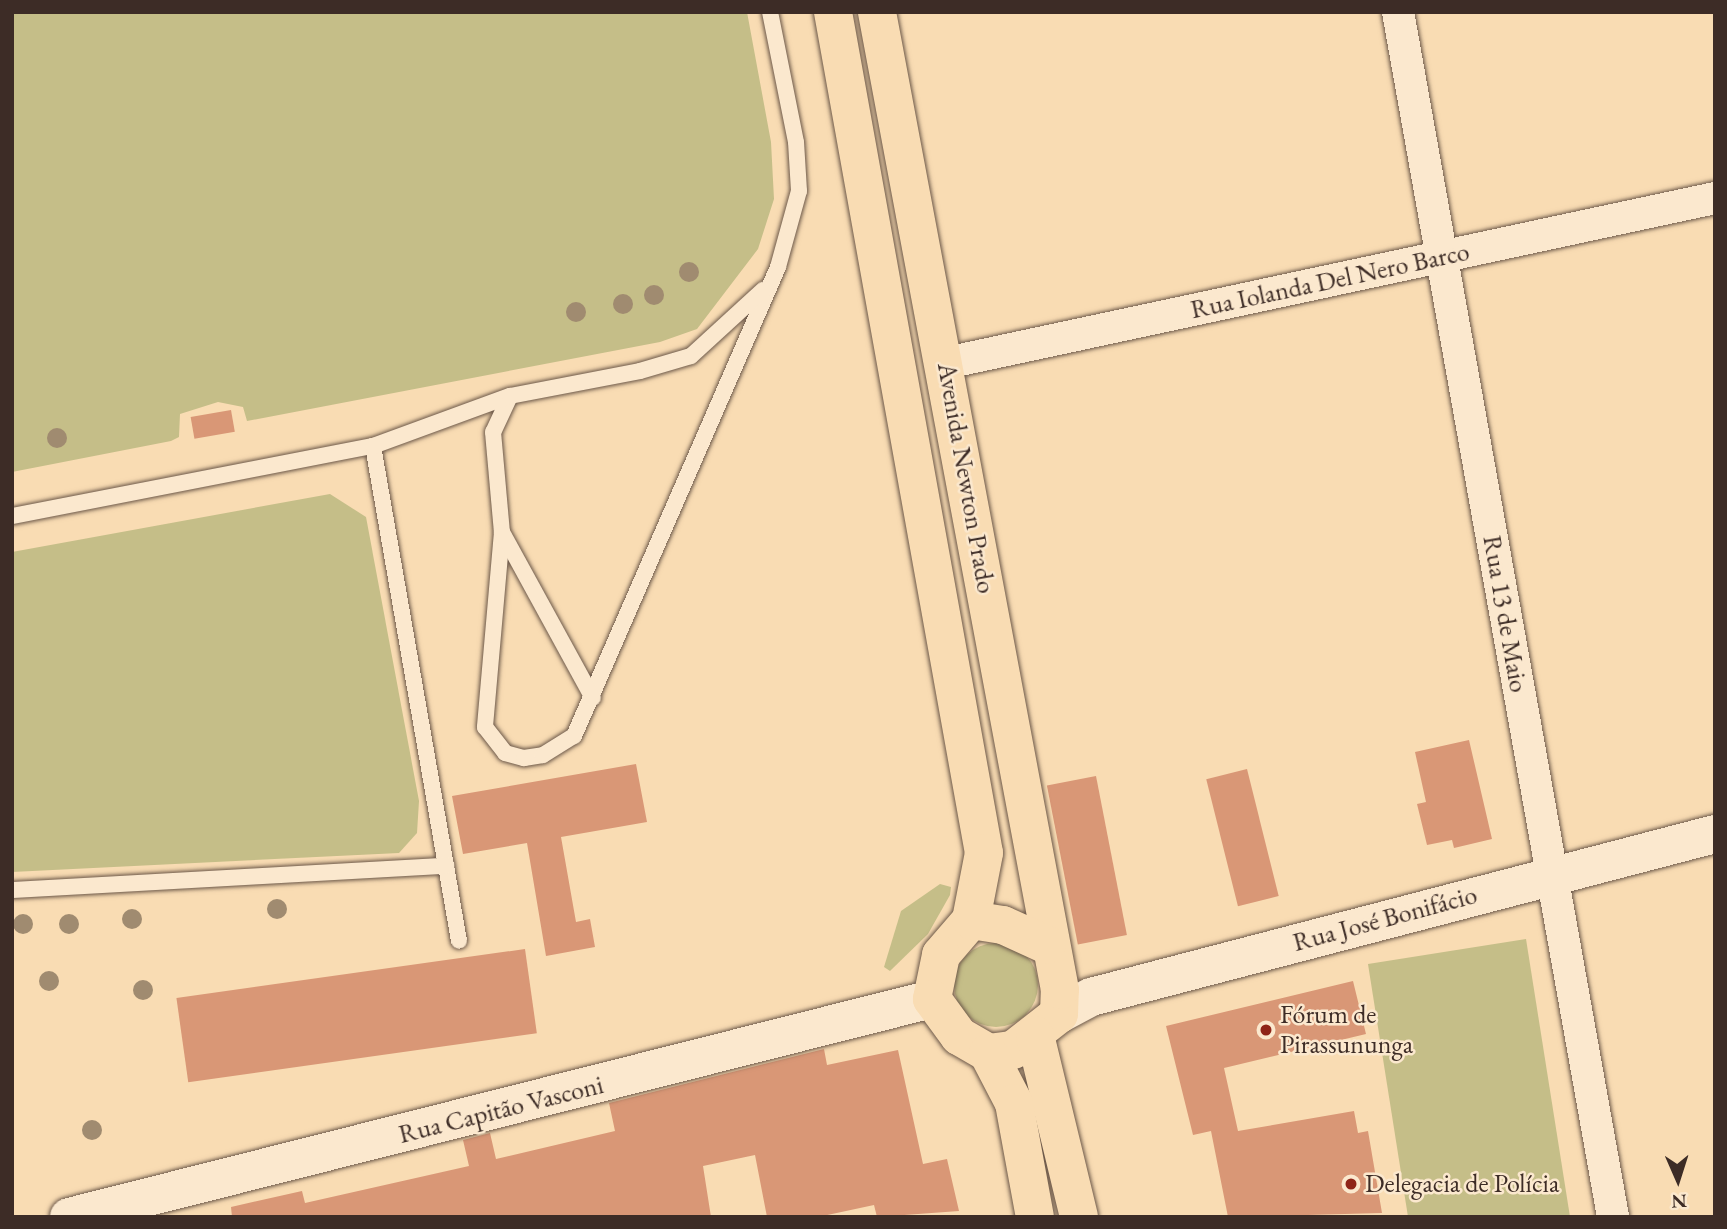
<!DOCTYPE html>
<html>
<head>
<meta charset="utf-8">
<style>
	body { margin:0 }
	#map { position:relative; width:1727px; height:1229px; overflow:hidden; background:#f9dcb3; font-family:"EB Garamond",serif }
	div>[style] { position:absolute }
	[style*='--x'] { left:calc(var(--x)*1px); top:calc(var(--y)*1px); width:calc(var(--w)*1px); rotate:calc(var(--a)*1deg) }
	.green>* { inset:0; background:#c5be88; transform-origin:0 0 }
	.round { border-radius:50% }
	.building>* { inset:0; background:#d99776; transform-origin:0 0 }
	.roads { filter:drop-shadow(0 0 2px #6c5849) drop-shadow(0 0 2px #6c5849) }
	.lane>* { height:16px; margin:-8px; padding:0 8px; transform-origin:8px; border-radius:8px; background:#fbe8ce }
	.street>* { height:32px; margin:-16px; padding:0 16px; transform-origin:16px; border-radius:16px; background:#fbe8ce }
	.secondary>* { height:38px; margin:-19px; padding:0 19px; transform-origin:19px; border-radius:19px; background:#fbe8ce }
	.primary>* { height:38px; margin:-19px; padding:0 19px; transform-origin:19px; border-radius:19px; background:#f9dcb3 }
	.trees>* { width:20px; height:20px; margin:-10px; border-radius:50%; background:#a08b70 }
	.dots>* { width:19px; height:19px; translate:-50% -50%; box-sizing:border-box; border:4px solid #fbe8ce; border-radius:50% }
	span { translate:-50% -50%; white-space:nowrap; text-align:center; line-height:1.15; -webkit-text-stroke:5px #fbe8ce; paint-order:stroke }
	.street-label { font-size:26px; color:#3d2c26 }
	.poi-label { font-size:26px; color:#3d2c26 }
	.left { translate:0 -50%; text-align:left }
	.frame { position:absolute; inset:0; border:14px solid #3d2c26; pointer-events:none }
	.north { position:absolute; left:1643px; top:1145px; width:70px; height:70px; -webkit-text-stroke:5px #fbe8ce; paint-order:stroke; rotate:177deg; font-size:19px; font-weight:700; line-height:28px; text-align:center; color:#3d2c26 }
	.north::after { content:''; display:block; margin:auto; width:24px; height:32px; background:#3d2c26; clip-path:polygon(50% 0,100% 100%,50% 72%,0 100%) }
</style>
</head>
<body>
<div id="map">
	<div class="green">
		<i style="clip-path:polygon(12px 12px,747px 12px,771px 142px,774px 199px,758px 249px,697px 329px,660px 342px,247px 421px,243px 407px,218px 402px,180px 414px,179px 437px,171px 441px,12px 472px)"></i>
		<i style="clip-path:polygon(330px 494px,366px 517px,419px 801px,417px 833px,399px 853px,12px 872px,12px 552px)"></i>
		<i style="clip-path:polygon(940px 884px,951px 887px,950px 895px,928px 934px,890px 971px,884px 967px,901px 911px)"></i>
		<i style="left:1526px;top:939px;width:281px;height:160px;rotate:81deg"></i>
		<i class="round" style="left:954px;top:943px;width:84px;height:84px"></i>
	</div>
	<div class="building">
		<i style="left:231px;top:410px;width:22px;height:41px;rotate:80deg"></i>
		<i style="clip-path:polygon(1469px 740px,1492px 839px,1454px 848px,1452px 840px,1427px 845px,1417px 804px,1426px 802px,1415px 752px)"></i>
		<i style="clip-path:polygon(636px 764px,647px 822px,561px 837px,576px 922px,590px 919px,595px 947px,546px 956px,527px 843px,463px 854px,452px 796px)"></i>
		<i style="left:1247px;top:769px;width:131px;height:42px;rotate:76deg"></i>
		<i style="left:1096px;top:776px;width:162px;height:50px;rotate:79deg"></i>
		<i style="left:525px;top:949px;width:85px;height:352px;rotate:82deg"></i>
		<i style="clip-path:polygon(1353px 981px,1366px 1034px,1224px 1068px,1238px 1131px,1354px 1111px,1358px 1133px,1368px 1131px,1382px 1213px,1228px 1217px,1211px 1131px,1193px 1135px,1166px 1026px)"></i>
		<i style="clip-path:polygon(824px 1049px,827px 1065px,898px 1050px,923px 1164px,947px 1159px,959px 1211px,877px 1217px,874px 1205px,818px 1217px,767px 1217px,755px 1155px,703px 1166px,711px 1217px,232px 1217px,231px 1207px,302px 1191px,305px 1203px,469px 1166px,463px 1140px,490px 1133px,496px 1159px,615px 1131px,609px 1103px)"></i>
	</div>
	<div class="roads">
		<div class="lane">
			<i style="--x:510;--y:396;--w:40;--a:115"></i>
			<i style="--x:493;--y:432;--w:100;--a:84.9"></i>
			<i style="--x:502;--y:532;--w:196;--a:95"></i>
			<i style="--x:485;--y:727;--w:33;--a:52"></i>
			<i style="--x:505;--y:753;--w:20;--a:15"></i>
			<i style="--x:524;--y:758;--w:19;--a:-9"></i>
			<i style="--x:543;--y:755;--w:36;--a:-32"></i>
			<i style="--x:574;--y:736;--w:511;--a:-66.49"></i>
			<i style="--x:778;--y:267;--w:79;--a:-74.6"></i>
			<i style="--x:799;--y:191;--w:49;--a:-93.5"></i>
			<i style="--x:796;--y:142;--w:133;--a:-101.3"></i>
			<i style="--x:373;--y:446;--w:502;--a:80.14"></i>
			<i style="--x:12;--y:516;--w:368;--a:-11"></i>
			<i style="--x:373;--y:446;--w:146;--a:-20.1"></i>
			<i style="--x:510;--y:396;--w:132;--a:-10.9"></i>
			<i style="--x:640;--y:371;--w:53;--a:-16.4"></i>
			<i style="--x:691;--y:356;--w:98;--a:-42.5"></i>
			<i style="--x:502;--y:532;--w:189;--a:61.3"></i>
			<i style="--x:12;--y:890;--w:435;--a:-3.2"></i>
		</div>
		<div class="street">
			<i style="--x:1398;--y:12;--w:1224;--a:79.88"></i>
			<i style="--x:946;--y:363;--w:787;--a:-12.11"></i>
		</div>
		<div class="secondary">
			<i style="--x:1059;--y:1014;--w:36;--a:-28"></i>
			<i style="--x:1091;--y:997;--w:645;--a:-14.64"></i>
			<i style="--x:69;--y:1217;--w:890;--a:-14.18"></i>
		</div>
		<div class="primary">
			<i style="--x:833;--y:12;--w:854;--a:79.82"></i>
			<i style="--x:984;--y:853;--w:68;--a:101"></i>
			<i style="--x:971;--y:920;--w:46;--a:130.6"></i>
			<i style="--x:941;--y:955;--w:45;--a:101.6"></i>
			<i style="--x:932;--y:999;--w:46;--a:53.9"></i>
			<i style="--x:959;--y:1036;--w:34;--a:30"></i>
			<i style="--x:988;--y:1053;--w:25;--a:-7"></i>
			<i style="--x:1013;--y:1050;--w:58;--a:-38"></i>
			<i style="--x:1059;--y:1014;--w:24;--a:-88"></i>
			<i style="--x:1060;--y:990;--w:995;--a:-100.6"></i>
			<i style="--x:971;--y:920;--w:32;--a:9"></i>
			<i style="--x:1003;--y:925;--w:48;--a:24.4"></i>
			<i style="--x:1035;--y:1035;--w:187;--a:76.4"></i>
			<i style="--x:988;--y:1053;--w:56;--a:62.5"></i>
			<i style="--x:1014;--y:1103;--w:116;--a:79.6"></i>
		</div>
	</div>
	<div class="trees">
		<i style="left:689px;top:272px"></i>
		<i style="left:654px;top:295px"></i>
		<i style="left:623px;top:304px"></i>
		<i style="left:576px;top:312px"></i>
		<i style="left:57px;top:438px"></i>
		<i style="left:277px;top:909px"></i>
		<i style="left:132px;top:919px"></i>
		<i style="left:23px;top:924px"></i>
		<i style="left:69px;top:924px"></i>
		<i style="left:49px;top:981px"></i>
		<i style="left:143px;top:990px"></i>
		<i style="left:92px;top:1130px"></i>
	</div>
	<div class="dots">
		<i style="left:1266px;top:1030px;background:#8f2418"></i>
		<i style="left:1351px;top:1184px;background:#8f2418"></i>
	</div>
	<div class="street-label">
		<span style="left:1330px;top:281px;rotate:-12deg">Rua Iolanda Del Nero Barco</span>
		<span style="left:966px;top:478px;rotate:80deg">Avenida Newton Prado</span>
		<span style="left:1505px;top:614px;rotate:80deg">Rua 13 de Maio</span>
		<span style="left:1385px;top:919px;rotate:-15deg">Rua José Bonifácio</span>
		<span style="left:501px;top:1110px;rotate:-14deg">Rua Capitão Vasconi</span>
	</div>
	<div class="poi-label">
		<span class="left" style="left:1280px;top:1030px">Fórum de<br>Pirassununga</span>
		<span class="left" style="left:1365px;top:1184px">Delegacia de Polícia</span>
	</div>
	<div class="frame"></div>
	<div class="north">N</div>
</div>
</body>
</html>
